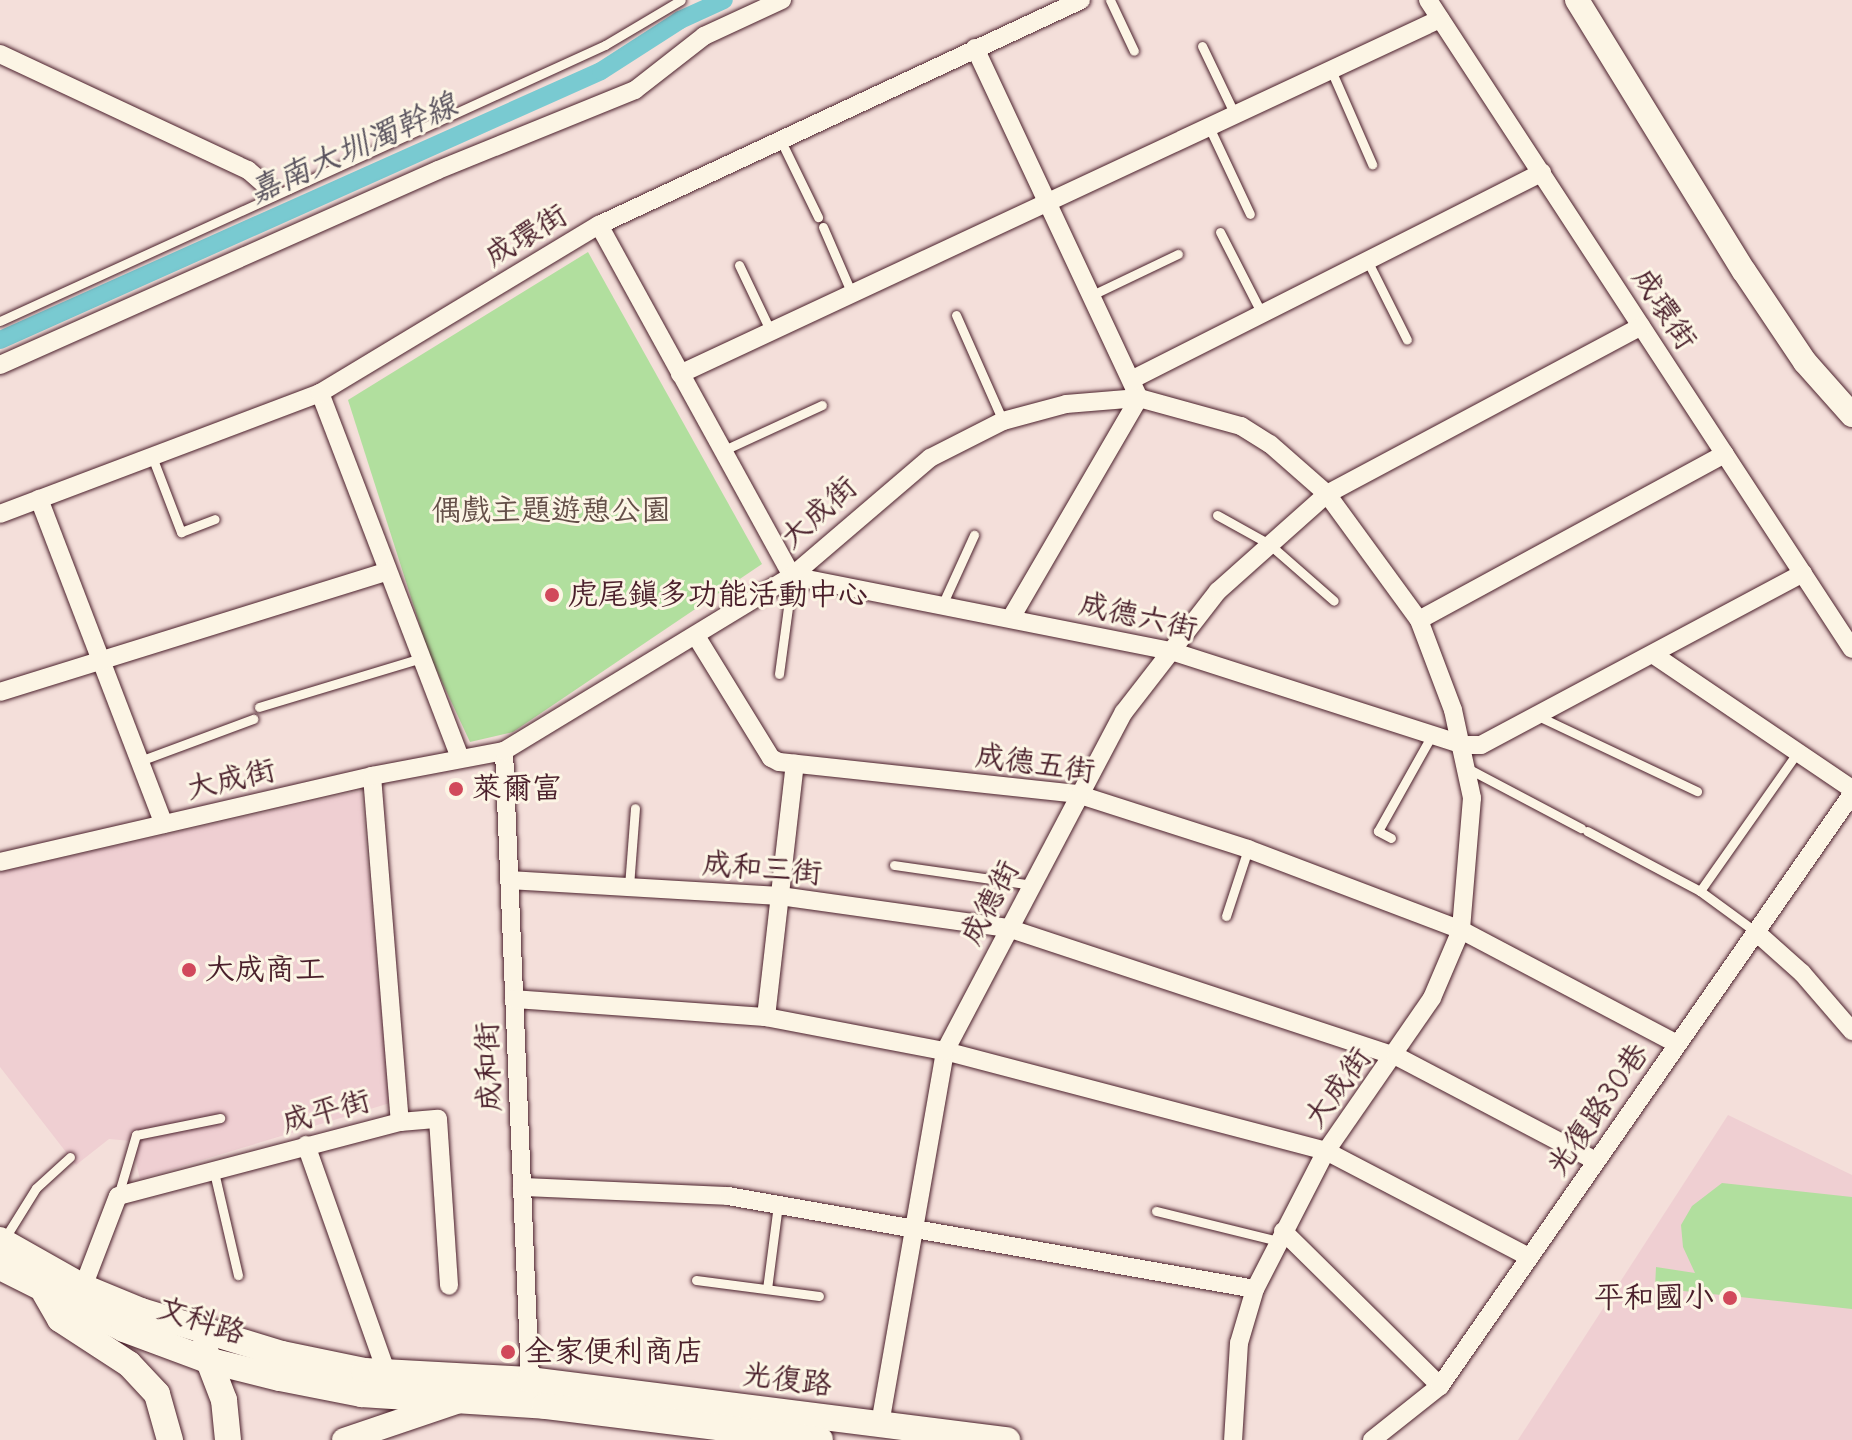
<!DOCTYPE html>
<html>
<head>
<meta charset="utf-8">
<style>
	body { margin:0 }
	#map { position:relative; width:1852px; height:1440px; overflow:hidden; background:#f4dfda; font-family:"Comic Neue","LXGW WenKai TC",sans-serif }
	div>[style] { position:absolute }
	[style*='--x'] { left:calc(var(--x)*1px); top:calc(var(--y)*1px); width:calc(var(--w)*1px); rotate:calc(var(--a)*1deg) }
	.built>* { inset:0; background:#efcfd2 }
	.green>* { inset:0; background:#b1df9e }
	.canal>* { height:18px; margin:-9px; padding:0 9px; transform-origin:9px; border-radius:9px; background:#79cad1 }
	.roads { filter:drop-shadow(0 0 2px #4a1f2b) drop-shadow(0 0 2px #4a1f2b) }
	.service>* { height:9px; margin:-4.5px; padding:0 4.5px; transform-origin:4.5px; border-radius:4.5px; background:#fcf5e5 }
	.minor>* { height:18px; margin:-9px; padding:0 9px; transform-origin:9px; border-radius:9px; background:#fcf5e5 }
	.tertiary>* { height:24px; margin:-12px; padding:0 12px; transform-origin:12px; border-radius:12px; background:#fcf5e5 }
	.secondary>* { height:26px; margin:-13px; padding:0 13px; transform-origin:13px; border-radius:13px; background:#fcf5e5 }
	.dots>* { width:22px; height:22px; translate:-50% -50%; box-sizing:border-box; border:4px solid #fcf5e5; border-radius:50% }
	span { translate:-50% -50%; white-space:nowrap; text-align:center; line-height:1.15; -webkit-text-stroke:6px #fcf5e5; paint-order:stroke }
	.street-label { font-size:30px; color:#4a1f2b }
	.park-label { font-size:30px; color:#644f48 }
	.poi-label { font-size:30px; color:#4a1f2b }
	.left { translate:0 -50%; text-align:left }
	.right { translate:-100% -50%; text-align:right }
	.water-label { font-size:32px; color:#58525d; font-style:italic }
</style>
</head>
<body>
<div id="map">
	<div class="built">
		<i style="clip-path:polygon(361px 791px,390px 1103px,140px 1179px,131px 1141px,109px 1139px,76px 1165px,0 1067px,0 872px)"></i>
		<i style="clip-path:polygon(1728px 1115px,1852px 1175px,1852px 1440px,1518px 1440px)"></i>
	</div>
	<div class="green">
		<i style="clip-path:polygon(588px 252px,762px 564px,513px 732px,470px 742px,429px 654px,348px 400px)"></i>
		<i style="clip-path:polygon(1722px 1183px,1852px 1197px,1852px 1309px,1655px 1288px,1656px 1267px,1695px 1273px,1683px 1247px,1681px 1225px,1692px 1206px)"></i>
	</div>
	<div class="canal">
		<i style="--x:0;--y:340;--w:658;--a:-24.11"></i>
		<i style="--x:601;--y:71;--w:94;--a:-32.8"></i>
		<i style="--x:680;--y:20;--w:48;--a:-24.4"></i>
	</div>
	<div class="roads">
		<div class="service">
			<i style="--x:1110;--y:0;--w:56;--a:64.8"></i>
			<i style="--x:1202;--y:46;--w:76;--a:64.4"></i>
			<i style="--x:1331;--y:70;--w:103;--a:66.4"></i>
			<i style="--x:1209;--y:127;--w:96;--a:64.8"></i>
			<i style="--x:780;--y:139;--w:87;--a:64"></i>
			<i style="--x:823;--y:227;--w:73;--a:66.6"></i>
			<i style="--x:1220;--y:232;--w:92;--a:62.9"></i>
			<i style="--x:1367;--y:260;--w:89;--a:63.4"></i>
			<i style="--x:739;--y:265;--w:74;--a:64.5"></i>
			<i style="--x:1094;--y:294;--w:93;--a:-25.5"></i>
			<i style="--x:956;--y:315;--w:116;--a:66.1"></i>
			<i style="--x:0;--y:321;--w:665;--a:-24.52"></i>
			<i style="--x:605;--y:45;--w:88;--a:-30.6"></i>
			<i style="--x:722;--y:451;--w:110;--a:-24.7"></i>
			<i style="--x:151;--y:454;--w:84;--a:69"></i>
			<i style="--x:181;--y:532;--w:36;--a:-21"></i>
			<i style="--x:1217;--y:515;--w:60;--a:29.1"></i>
			<i style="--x:1269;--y:544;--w:86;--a:41.2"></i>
			<i style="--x:943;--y:603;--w:75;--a:-65.5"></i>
			<i style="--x:779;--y:674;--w:97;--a:-82.3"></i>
			<i style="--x:259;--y:707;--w:169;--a:-16.8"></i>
			<i style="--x:1538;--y:716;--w:176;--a:25.3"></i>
			<i style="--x:140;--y:761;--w:121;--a:-20.4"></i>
			<i style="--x:1467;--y:768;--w:129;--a:27.8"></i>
			<i style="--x:1587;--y:831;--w:128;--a:28"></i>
			<i style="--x:1700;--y:891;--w:69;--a:36.2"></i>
			<i style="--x:1391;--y:838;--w:15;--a:-152"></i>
			<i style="--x:1378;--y:831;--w:112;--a:-60.7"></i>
			<i style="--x:894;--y:865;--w:139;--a:8.2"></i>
			<i style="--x:629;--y:886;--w:78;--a:-85.6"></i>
			<i style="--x:1700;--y:891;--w:169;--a:-54.9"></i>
			<i style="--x:1226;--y:916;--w:71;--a:-71.8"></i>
			<i style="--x:214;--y:1172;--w:106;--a:76.9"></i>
			<i style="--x:118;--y:1196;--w:64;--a:-73.6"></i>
			<i style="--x:136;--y:1135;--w:86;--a:-11.4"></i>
			<i style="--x:1156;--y:1211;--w:126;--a:13.8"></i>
			<i style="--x:3;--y:1241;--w:62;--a:-58.1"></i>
			<i style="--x:36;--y:1188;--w:46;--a:-42.4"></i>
			<i style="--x:696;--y:1280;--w:124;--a:7.4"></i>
			<i style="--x:767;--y:1289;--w:86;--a:-82.6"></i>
		</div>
		<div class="minor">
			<i style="--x:1428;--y:0;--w:775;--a:56.84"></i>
			<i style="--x:975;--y:48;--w:387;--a:64.9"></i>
			<i style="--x:1139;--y:398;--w:255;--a:120.2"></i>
			<i style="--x:0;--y:54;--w:274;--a:25.1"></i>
			<i style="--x:248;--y:170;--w:33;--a:41"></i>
			<i style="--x:599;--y:225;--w:401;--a:61.2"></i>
			<i style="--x:792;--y:576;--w:386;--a:11.2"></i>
			<i style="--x:1171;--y:651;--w:307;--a:17.8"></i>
			<i style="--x:1463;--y:745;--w:18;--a:0"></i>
			<i style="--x:1481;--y:745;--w:365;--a:-28.1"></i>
			<i style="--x:0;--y:365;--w:479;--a:-24"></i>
			<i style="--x:438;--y:170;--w:213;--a:-22.1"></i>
			<i style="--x:635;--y:90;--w:88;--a:-38"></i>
			<i style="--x:704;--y:36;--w:86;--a:-24.8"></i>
			<i style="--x:680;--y:374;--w:839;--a:-25.04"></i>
			<i style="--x:1135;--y:378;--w:456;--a:-26.8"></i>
			<i style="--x:320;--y:393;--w:391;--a:69"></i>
			<i style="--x:39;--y:499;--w:348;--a:69"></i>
			<i style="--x:0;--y:514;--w:342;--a:-20.7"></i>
			<i style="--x:320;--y:393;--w:326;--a:-31.1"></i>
			<i style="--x:599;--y:225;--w:532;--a:-25.02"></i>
			<i style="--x:1419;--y:620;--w:348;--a:-28.5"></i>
			<i style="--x:696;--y:636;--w:143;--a:58.4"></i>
			<i style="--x:771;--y:758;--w:9;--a:27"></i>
			<i style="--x:779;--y:762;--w:300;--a:6.1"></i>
			<i style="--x:1077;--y:794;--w:180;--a:17.8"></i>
			<i style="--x:1248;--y:849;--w:228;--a:20.8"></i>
			<i style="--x:1461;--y:930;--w:244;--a:27.8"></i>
			<i style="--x:1654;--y:655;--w:239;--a:34.1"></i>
			<i style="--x:0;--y:692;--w:406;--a:-17.3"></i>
			<i style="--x:504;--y:751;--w:630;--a:87.63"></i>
			<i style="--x:372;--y:776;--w:347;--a:85.4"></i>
			<i style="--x:0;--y:862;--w:382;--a:-13"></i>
			<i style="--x:372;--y:776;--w:134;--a:-10.7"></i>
			<i style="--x:504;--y:751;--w:337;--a:-31.3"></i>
			<i style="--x:792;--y:576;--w:182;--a:-40.5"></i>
			<i style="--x:930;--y:458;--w:82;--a:-26.9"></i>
			<i style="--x:1003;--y:421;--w:65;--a:-15.1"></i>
			<i style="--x:1066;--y:404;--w:73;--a:-4.7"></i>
			<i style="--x:1139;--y:398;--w:106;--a:15.4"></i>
			<i style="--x:1241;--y:426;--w:34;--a:32"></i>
			<i style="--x:1270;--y:444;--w:76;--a:41.3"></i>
			<i style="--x:1327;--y:494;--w:156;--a:53.9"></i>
			<i style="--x:1419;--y:620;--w:96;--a:69.3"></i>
			<i style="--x:1453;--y:710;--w:90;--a:77.8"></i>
			<i style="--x:1472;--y:798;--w:132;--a:94.8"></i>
			<i style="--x:1461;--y:930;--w:74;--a:113.1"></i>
			<i style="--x:1432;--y:998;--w:186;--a:124.7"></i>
			<i style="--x:1326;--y:1151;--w:155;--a:117.2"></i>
			<i style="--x:1255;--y:1289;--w:56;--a:106.5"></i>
			<i style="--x:1239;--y:1343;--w:97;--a:93.5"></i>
			<i style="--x:509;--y:880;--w:271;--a:3.4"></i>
			<i style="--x:780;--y:896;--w:230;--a:8"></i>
			<i style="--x:1008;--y:928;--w:409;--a:18.3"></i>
			<i style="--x:1396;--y:1056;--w:226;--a:27.7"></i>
			<i style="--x:1756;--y:932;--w:62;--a:41.7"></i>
			<i style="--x:1802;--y:973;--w:77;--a:49.2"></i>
			<i style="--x:514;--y:999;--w:253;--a:4.1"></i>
			<i style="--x:766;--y:1017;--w:182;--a:10.8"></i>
			<i style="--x:945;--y:1051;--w:394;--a:14.7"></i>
			<i style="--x:1326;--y:1151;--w:229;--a:27.6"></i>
			<i style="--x:766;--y:1017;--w:255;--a:-83.5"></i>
			<i style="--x:306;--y:1145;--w:249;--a:70.5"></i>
			<i style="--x:522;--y:1187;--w:206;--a:2.5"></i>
			<i style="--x:728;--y:1196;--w:535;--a:10.01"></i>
			<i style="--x:1283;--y:1231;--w:221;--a:44.6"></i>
			<i style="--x:83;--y:1287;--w:97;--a:-69"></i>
			<i style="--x:118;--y:1196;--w:292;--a:-14.7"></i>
			<i style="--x:400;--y:1122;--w:38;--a:-5"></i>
			<i style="--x:438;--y:1119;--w:167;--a:86.2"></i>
			<i style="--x:880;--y:1424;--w:379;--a:-80.1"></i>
			<i style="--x:945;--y:1051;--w:383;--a:-62.2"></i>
			<i style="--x:1124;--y:712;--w:153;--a:-52.2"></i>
			<i style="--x:1218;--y:591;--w:146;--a:-41.7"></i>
			<i style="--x:1327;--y:494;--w:356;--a:-28.1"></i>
			<i style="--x:1372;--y:1440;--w:87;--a:-38.5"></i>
			<i style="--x:1440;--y:1386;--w:721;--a:-55.16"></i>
		</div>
		<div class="tertiary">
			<i style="--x:1577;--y:0;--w:318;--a:58.4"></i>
			<i style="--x:1744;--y:271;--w:110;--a:56.2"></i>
			<i style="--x:1805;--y:362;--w:71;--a:48.4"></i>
			<i style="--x:344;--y:1440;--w:121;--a:-18.7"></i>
		</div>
		<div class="secondary">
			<i style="--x:0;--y:1240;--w:95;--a:29.5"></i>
			<i style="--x:83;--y:1287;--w:63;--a:22.5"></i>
			<i style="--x:141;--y:1311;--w:147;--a:17"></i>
			<i style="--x:282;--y:1354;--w:84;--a:11.7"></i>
			<i style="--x:364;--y:1371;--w:166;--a:3.1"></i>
			<i style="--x:530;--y:1380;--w:481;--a:7.2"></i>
			<i style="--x:0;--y:1267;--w:139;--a:26.6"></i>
			<i style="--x:124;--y:1329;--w:89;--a:20.5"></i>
			<i style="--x:207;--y:1360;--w:75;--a:13.9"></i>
			<i style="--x:280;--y:1378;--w:83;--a:11.2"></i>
			<i style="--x:361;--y:1394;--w:184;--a:3.7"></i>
			<i style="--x:545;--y:1406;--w:277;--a:7"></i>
			<i style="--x:45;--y:1293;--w:30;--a:60"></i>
			<i style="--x:60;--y:1319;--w:82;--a:33.1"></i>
			<i style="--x:129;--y:1364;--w:41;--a:47"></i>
			<i style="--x:157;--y:1394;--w:48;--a:74.2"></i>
			<i style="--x:204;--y:1348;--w:56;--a:69"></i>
			<i style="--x:224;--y:1400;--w:40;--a:84.3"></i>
		</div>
	</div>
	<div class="dots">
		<i style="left:552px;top:595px;background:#d1495b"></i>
		<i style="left:456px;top:789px;background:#d1495b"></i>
		<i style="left:189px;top:970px;background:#d1495b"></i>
		<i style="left:1730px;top:1298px;background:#d1495b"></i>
		<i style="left:508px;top:1352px;background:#d1495b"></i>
	</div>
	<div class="street-label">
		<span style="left:526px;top:236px;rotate:-31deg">成環街</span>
		<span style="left:1664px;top:309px;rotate:57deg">成環街</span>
		<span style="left:819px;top:513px;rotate:-42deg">大成街</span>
		<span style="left:1138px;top:617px;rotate:13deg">成德六街</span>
		<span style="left:1035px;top:764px;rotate:8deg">成德五街</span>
		<span style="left:231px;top:780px;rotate:-13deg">大成街</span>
		<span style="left:762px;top:869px;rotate:5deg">成和三街</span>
		<span style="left:990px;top:903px;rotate:-62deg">成德街</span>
		<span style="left:489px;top:1067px;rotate:-92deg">成和街</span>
		<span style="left:1338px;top:1088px;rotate:-54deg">大成街</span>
		<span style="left:1598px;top:1110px;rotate:-55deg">光復路30巷</span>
		<span style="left:326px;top:1112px;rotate:-15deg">成平街</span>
		<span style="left:201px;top:1321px;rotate:18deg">文科路</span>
		<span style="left:787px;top:1380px;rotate:7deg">光復路</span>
	</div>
	<div class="park-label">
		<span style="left:551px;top:511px">偶戲主題遊憩公園</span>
	</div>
	<div class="poi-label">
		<span class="left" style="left:568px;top:595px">虎尾鎮多功能活動中心</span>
		<span class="left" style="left:472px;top:789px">萊爾富</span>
		<span class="left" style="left:205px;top:970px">大成商工</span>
		<span class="right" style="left:1714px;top:1298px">平和國小</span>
		<span class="left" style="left:524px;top:1352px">全家便利商店</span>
	</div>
	<div class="water-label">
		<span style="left:353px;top:149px;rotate:-24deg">嘉南大圳濁幹線</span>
	</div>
</div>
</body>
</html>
